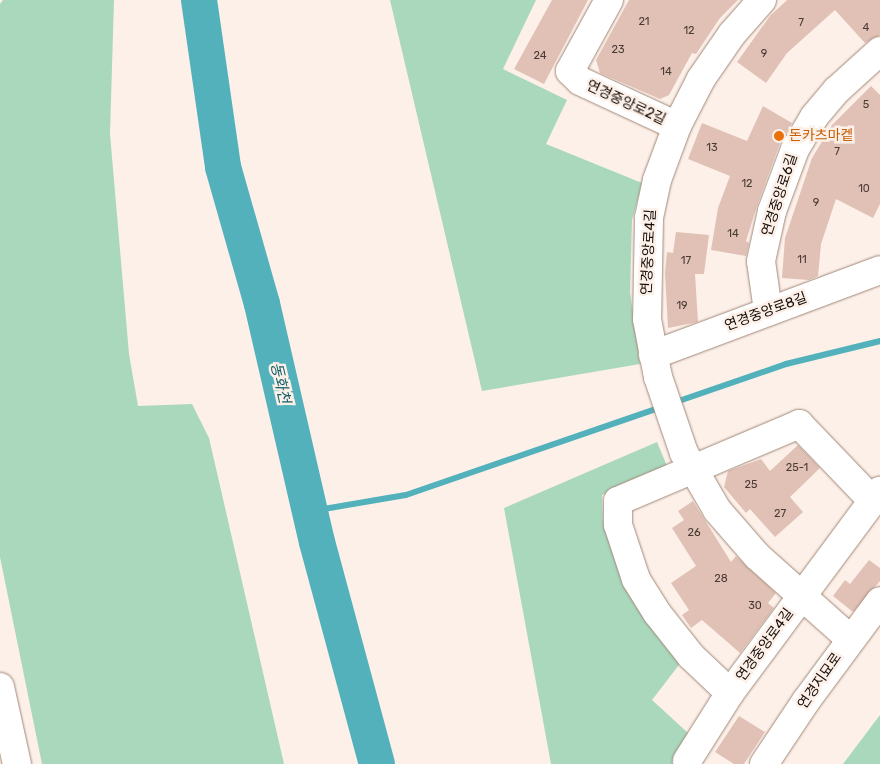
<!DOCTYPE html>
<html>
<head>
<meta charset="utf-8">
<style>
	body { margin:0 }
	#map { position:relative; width:880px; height:764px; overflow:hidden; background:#fcf0e9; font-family:Rubik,"Noto Sans KR",sans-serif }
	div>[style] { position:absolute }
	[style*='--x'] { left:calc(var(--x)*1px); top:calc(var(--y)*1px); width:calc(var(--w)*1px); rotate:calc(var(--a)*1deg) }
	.green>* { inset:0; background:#a9d8bd }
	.stream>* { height:6px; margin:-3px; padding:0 3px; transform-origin:3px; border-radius:3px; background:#52b1ba }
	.river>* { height:36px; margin:-18px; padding:0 18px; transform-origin:18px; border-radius:18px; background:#52b1ba }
	.building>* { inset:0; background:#e1c1b6 }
	.roads { filter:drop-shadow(0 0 1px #a28877) drop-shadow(0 0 1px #a28877) }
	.minor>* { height:28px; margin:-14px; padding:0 14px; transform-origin:14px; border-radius:14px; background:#fff }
	.dots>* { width:14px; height:14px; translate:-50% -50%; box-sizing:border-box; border:2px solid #fcf0e9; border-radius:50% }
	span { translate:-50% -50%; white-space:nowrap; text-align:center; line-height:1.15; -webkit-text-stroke:5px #fcf0e9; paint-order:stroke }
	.number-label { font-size:11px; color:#493a33 }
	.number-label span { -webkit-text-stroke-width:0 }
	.street-label { font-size:14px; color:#160d07 }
	.food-label { font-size:14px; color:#c56008 }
	.left { translate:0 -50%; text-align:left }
	.water-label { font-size:15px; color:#0f6067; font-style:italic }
</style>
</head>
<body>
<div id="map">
	<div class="green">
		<i style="clip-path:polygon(3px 0,114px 0,110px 134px,129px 354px,138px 406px,192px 404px,209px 438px,284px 764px,42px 764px,0 557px,0 4px)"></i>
		<i style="clip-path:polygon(390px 0,536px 0,503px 69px,567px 100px,546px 144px,642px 183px,632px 220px,630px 292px,640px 364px,482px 391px)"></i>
		<i style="clip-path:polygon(657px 442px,667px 466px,602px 495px,603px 522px,630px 594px,682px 661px,652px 700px,688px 733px,675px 764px,551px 764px,504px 508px)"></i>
		<i style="clip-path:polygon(880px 715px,880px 764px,843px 764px)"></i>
	</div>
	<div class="stream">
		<i style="--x:673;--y:403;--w:120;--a:-19"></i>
		<i style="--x:786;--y:364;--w:97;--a:-13.7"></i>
		<i style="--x:312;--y:511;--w:95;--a:-9.7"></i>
		<i style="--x:406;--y:495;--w:270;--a:-19"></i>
	</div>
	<div class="river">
		<i style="--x:199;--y:0;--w:169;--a:81.8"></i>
		<i style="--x:223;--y:167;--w:142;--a:74.1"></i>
		<i style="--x:262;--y:304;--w:244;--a:77"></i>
		<i style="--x:317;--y:542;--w:230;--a:74.9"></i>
	</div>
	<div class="building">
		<i style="clip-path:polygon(552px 0,588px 0,544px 84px,514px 69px)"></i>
		<i style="clip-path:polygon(629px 0,738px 0,720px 18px,696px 54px,692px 53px,669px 95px,660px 99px,600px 73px,596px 60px)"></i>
		<i style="clip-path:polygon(787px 0,880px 0,880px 35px,865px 43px,835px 10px,787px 53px,766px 83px,737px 62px,770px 16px)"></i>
		<i style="clip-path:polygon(871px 86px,880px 95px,880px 204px,873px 218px,836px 199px,821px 244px,818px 276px,809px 280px,782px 278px,785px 238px,812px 158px,832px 125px)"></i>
		<i style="clip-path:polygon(763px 106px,792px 123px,780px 143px,757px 206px,746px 241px,749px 243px,746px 256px,711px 250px,718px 208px,730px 176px,688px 159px,702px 123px,747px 141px)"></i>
		<i style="clip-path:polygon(676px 232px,709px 235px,704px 274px,695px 274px,698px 322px,668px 328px,665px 273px,667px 252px,673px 253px)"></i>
		<i style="clip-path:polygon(798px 445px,820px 468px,790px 497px,803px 512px,775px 537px,750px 509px,746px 513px,724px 487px,728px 471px,761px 459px,770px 471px)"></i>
		<i style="clip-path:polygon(693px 501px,731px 562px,736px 556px,776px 593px,768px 603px,774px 608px,740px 653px,702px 620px,691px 628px,682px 615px,689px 610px,671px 583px,696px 566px,672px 528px,684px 520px,678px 511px)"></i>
		<i style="clip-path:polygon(869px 560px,880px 568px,880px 581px,853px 612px,833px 596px,845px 580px,850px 584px)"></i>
		<i style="clip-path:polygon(739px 716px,765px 732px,744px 764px,734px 764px,715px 752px)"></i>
	</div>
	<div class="roads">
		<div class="minor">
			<i style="--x:609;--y:0;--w:81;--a:118.8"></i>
			<i style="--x:570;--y:71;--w:14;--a:45"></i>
			<i style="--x:580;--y:81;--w:107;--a:24.9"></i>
			<i style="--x:762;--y:0;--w:45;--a:131.4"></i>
			<i style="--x:732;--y:34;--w:55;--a:124.6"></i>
			<i style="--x:701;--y:79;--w:53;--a:117.1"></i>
			<i style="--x:677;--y:126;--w:58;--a:110.3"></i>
			<i style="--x:657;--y:180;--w:39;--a:102"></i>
			<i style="--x:649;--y:218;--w:101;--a:91.1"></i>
			<i style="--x:647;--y:319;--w:59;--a:79.3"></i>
			<i style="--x:658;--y:377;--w:80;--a:71.1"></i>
			<i style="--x:684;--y:453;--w:66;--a:59.9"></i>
			<i style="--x:717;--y:510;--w:61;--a:49"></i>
			<i style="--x:757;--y:556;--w:125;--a:41.7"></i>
			<i style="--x:768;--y:311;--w:50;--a:-98"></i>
			<i style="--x:761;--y:261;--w:51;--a:-77.6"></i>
			<i style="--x:772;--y:211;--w:66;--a:-69.6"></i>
			<i style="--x:795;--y:149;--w:37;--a:-59"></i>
			<i style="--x:814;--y:117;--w:35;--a:-50"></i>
			<i style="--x:837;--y:90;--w:58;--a:-42.2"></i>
			<i style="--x:653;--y:355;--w:242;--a:-20.5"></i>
			<i style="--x:0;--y:687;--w:79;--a:77.6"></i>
			<i style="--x:730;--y:693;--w:54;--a:-136.5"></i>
			<i style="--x:691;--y:656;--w:55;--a:-128.3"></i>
			<i style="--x:657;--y:613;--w:40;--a:-122"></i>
			<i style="--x:636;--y:579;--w:57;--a:-108.4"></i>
			<i style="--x:618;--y:525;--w:24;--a:-90"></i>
			<i style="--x:618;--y:501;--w:197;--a:-23"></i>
			<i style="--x:799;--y:424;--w:105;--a:46.2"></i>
			<i style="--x:687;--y:761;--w:80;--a:-57.7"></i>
			<i style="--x:730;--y:693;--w:252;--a:-53.4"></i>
			<i style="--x:764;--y:764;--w:76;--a:-56.3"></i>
			<i style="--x:806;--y:701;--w:124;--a:-53.5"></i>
		</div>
	</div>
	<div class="dots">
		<i style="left:779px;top:136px;background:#e8710a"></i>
	</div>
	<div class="number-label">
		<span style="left:644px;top:22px">21</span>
		<span style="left:801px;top:23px">7</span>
		<span style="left:866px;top:28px">4</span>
		<span style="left:689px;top:31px">12</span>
		<span style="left:618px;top:50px">23</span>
		<span style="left:764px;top:54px">9</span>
		<span style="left:540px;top:56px">24</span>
		<span style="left:666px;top:72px">14</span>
		<span style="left:866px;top:105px">5</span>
		<span style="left:712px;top:148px">13</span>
		<span style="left:837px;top:152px">7</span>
		<span style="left:747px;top:184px">12</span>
		<span style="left:864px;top:189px">10</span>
		<span style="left:816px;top:203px">9</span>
		<span style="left:733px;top:234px">14</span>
		<span style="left:802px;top:260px">11</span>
		<span style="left:686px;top:261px">17</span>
		<span style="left:682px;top:306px">19</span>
		<span style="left:797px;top:468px">25-1</span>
		<span style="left:751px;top:485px">25</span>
		<span style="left:780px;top:514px">27</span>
		<span style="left:694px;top:533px">26</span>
		<span style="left:721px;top:579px">28</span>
		<span style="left:755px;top:606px">30</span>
	</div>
	<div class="street-label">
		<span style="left:626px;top:103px;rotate:25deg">연경중앙로2길</span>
		<span style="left:780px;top:195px;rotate:-72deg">연경중앙로6길</span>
		<span style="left:649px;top:252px;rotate:-87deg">연경중앙로4길</span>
		<span style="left:766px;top:312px;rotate:-20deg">연경중앙로8길</span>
		<span style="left:765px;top:645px;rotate:-54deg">연경중앙로4길</span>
		<span style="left:820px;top:681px;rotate:-55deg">연경지묘로</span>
	</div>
	<div class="food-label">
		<span class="left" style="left:789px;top:136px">돈카츠마켙</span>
	</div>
	<div class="water-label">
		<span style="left:280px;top:383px;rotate:77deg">동화천</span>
	</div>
</div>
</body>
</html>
